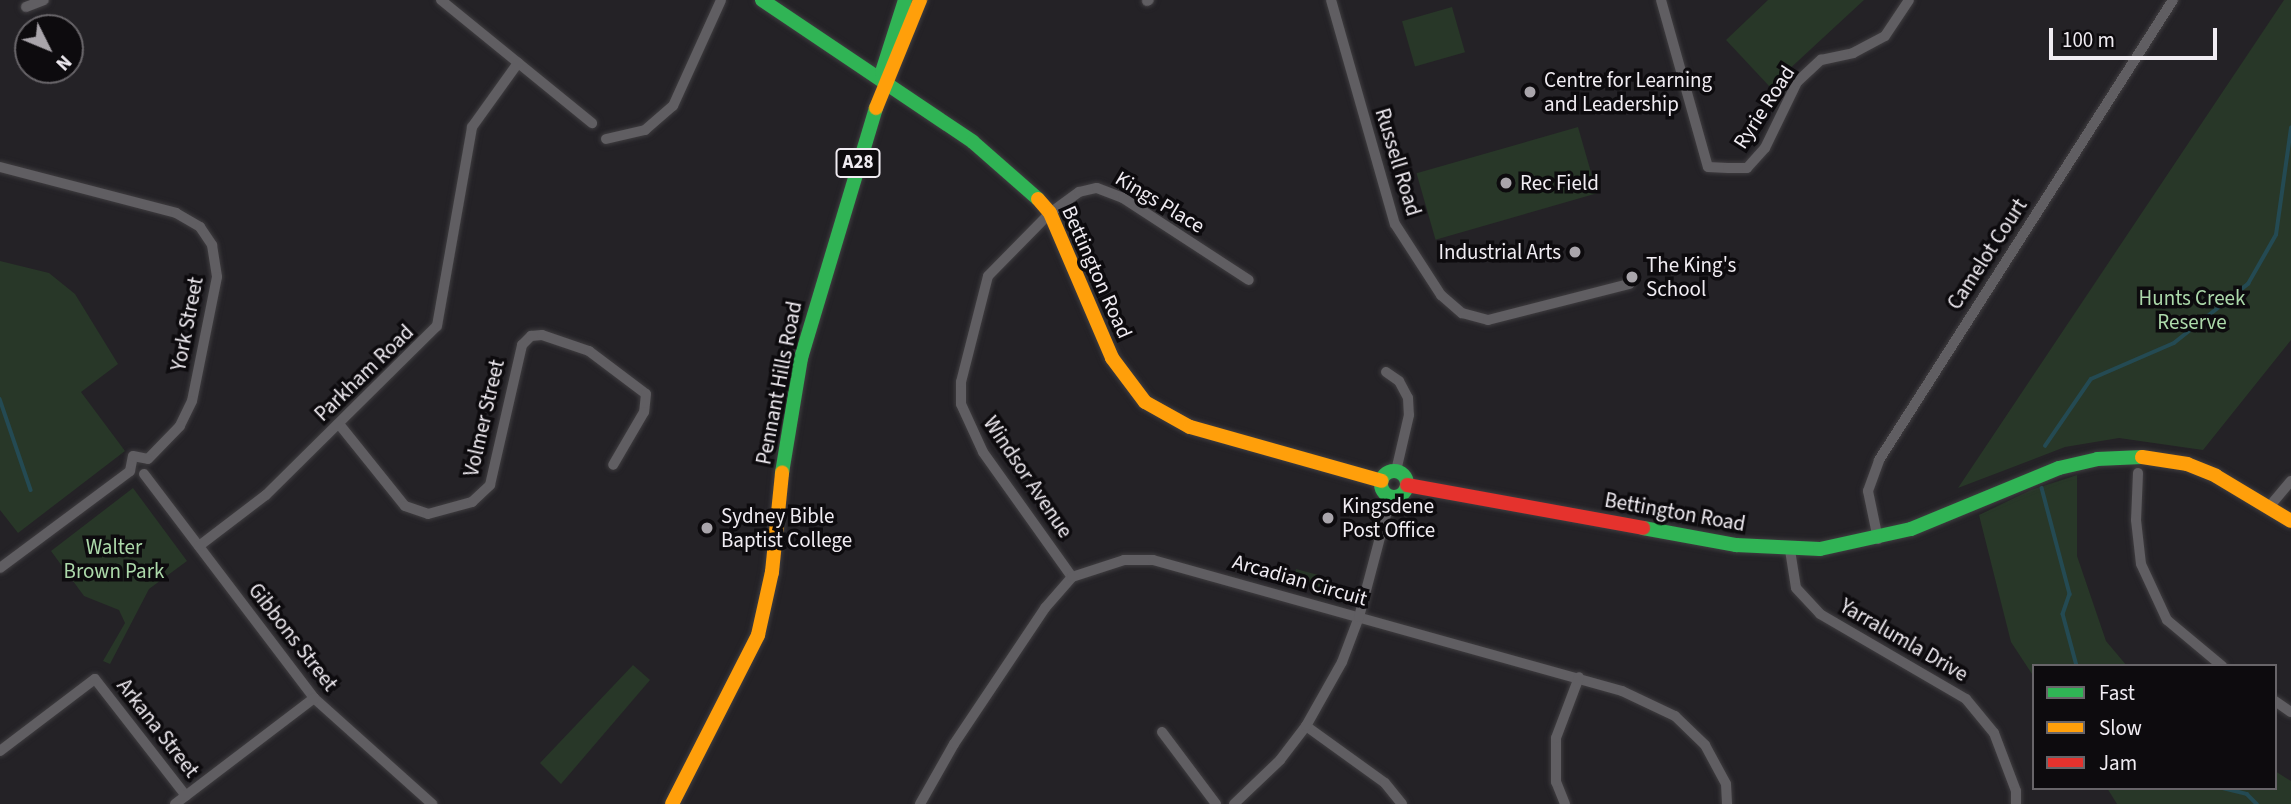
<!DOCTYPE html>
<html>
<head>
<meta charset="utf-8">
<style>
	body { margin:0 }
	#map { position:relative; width:2291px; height:804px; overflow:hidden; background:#242226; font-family:"Source Sans 3",sans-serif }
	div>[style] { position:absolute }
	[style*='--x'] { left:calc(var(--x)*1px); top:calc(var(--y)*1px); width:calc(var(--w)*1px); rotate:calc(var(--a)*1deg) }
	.green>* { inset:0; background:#283728; transform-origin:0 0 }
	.stream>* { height:3.5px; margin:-1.75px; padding:0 1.75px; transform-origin:1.75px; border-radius:1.75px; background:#244a53 }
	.roads { filter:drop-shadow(0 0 2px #3f3d40) drop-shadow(0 0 2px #3f3d40) }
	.street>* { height:10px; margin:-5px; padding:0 5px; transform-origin:5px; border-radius:5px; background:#605e62 }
	.fast>* { height:14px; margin:-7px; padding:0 7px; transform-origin:7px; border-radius:7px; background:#30b455 }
	.fast>.ring { margin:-7px; padding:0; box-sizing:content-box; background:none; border:14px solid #30b455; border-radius:50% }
	.slow>* { height:14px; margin:-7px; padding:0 7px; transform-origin:7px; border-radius:7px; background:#ff9f0a }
	.jam>* { height:14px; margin:-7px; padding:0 7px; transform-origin:7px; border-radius:7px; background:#e5322d }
	.dots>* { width:19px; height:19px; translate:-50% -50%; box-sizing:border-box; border:4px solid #0d0b0e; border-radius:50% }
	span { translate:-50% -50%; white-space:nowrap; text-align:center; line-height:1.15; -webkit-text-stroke:7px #0d0b0e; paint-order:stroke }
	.shield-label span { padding:2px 5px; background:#0d0b0e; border:2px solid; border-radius:5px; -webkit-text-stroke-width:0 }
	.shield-label { font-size:19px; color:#f0ecf2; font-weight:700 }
	.poi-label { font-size:21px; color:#f0ecf2 }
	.left { translate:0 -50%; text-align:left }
	.right { translate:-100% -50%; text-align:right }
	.street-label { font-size:21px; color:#f0ecf2 }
	.park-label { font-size:21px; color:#acd9aa }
	.legend { position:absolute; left:2032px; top:664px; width:245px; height:126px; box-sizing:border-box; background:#0d0b0e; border:2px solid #686569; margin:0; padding:9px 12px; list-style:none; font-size:21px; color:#f0ecf2 }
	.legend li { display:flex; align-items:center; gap:14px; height:35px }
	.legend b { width:35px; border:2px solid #686569 }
	.north { position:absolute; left:14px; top:14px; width:70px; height:70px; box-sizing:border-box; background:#0d0b0e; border:2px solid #686569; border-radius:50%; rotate:133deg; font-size:19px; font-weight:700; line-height:28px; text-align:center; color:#f0ecf2 }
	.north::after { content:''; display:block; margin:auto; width:24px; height:32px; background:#a9a5ab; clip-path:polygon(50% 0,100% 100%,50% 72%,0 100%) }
	.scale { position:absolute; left:2049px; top:28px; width:168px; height:32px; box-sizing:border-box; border:4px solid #f0ecf2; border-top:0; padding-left:9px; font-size:21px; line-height:24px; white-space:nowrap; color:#f0ecf2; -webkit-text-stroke:5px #0d0b0e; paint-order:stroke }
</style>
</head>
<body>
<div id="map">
	<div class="green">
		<i style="clip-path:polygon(1768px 0,1864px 0,1770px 87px,1726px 40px)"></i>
		<i style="clip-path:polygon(2284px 0,2291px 0,2291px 340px,2203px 450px,2119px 438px,2065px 447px,1958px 488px)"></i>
		<i style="left:1452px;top:7px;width:47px;height:52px;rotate:74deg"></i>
		<i style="left:1578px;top:127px;width:69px;height:168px;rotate:74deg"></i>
		<i style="clip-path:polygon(0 261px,49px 273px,75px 294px,118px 364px,81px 392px,125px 451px,18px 533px,0 510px)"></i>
		<i style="clip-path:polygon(2077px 475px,2077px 556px,2106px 641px,2127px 666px,2034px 666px,2034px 677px,2011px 642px,1979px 515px,2031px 490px)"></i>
		<i style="clip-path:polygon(133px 488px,187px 561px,149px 589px,110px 664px,103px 661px,125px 623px,119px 610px,84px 596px,51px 551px)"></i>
		<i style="clip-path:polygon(1296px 569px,1322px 576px,1320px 587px,1300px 582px,1292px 586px)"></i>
		<i style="clip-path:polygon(633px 665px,650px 680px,561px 784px,540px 763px)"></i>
		<i style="clip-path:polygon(2275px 771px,2291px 781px,2291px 804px,2117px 804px,2107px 788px,2275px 788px)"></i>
	</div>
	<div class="stream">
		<i style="--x:0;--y:399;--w:96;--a:71.2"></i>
		<i style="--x:2045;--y:446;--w:81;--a:-55.5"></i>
		<i style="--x:2091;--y:379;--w:90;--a:-23.4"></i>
		<i style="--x:2174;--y:343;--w:95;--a:-38.6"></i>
		<i style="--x:2248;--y:284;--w:56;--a:-60.3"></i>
		<i style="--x:2276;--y:235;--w:108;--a:-82"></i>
		<i style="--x:2042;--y:488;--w:110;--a:75.2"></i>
		<i style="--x:2070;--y:594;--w:21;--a:109"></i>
		<i style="--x:2063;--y:614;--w:54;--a:74.9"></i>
		<i style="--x:2177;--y:788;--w:3;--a:0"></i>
		<i style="--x:2223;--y:788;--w:25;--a:14"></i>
		<i style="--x:2247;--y:794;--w:14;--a:45"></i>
	</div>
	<div class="roads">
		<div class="street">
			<i style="--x:441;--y:0;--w:195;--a:39.2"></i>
			<i style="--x:1331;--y:0;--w:233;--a:74.1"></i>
			<i style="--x:1395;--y:224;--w:85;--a:57.1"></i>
			<i style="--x:1441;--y:295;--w:28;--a:41"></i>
			<i style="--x:1462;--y:313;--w:27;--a:15"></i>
			<i style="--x:1488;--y:320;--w:146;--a:-14.3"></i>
			<i style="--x:1661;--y:0;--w:173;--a:74.3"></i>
			<i style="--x:1708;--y:167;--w:20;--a:3"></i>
			<i style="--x:1728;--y:168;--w:19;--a:0"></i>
			<i style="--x:1747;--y:168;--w:27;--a:-48"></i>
			<i style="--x:1765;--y:148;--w:73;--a:-64.1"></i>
			<i style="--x:1797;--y:82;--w:33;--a:-43"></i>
			<i style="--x:1821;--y:60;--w:33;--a:-12"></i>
			<i style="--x:1853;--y:53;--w:36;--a:-28"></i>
			<i style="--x:1885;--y:36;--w:43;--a:-56.3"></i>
			<i style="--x:1147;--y:1;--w:2;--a:-27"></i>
			<i style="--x:26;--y:7;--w:19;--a:-21"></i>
			<i style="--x:606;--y:139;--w:40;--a:-13"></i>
			<i style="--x:645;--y:130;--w:37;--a:-41"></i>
			<i style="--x:673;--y:106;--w:116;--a:-65.6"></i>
			<i style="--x:0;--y:167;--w:182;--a:14.6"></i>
			<i style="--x:176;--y:213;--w:28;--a:30"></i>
			<i style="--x:200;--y:227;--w:22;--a:56"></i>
			<i style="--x:212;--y:245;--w:32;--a:81"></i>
			<i style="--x:217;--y:277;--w:126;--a:101.4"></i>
			<i style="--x:192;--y:401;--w:28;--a:116"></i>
			<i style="--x:180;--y:426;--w:46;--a:134.1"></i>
			<i style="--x:1386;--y:372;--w:16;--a:35"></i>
			<i style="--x:1399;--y:381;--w:19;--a:62"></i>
			<i style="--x:1408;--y:398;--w:17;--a:87"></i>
			<i style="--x:1409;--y:415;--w:57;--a:103.1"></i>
			<i style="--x:339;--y:424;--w:105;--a:51.2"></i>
			<i style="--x:405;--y:506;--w:24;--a:19"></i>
			<i style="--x:428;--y:514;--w:46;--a:-15.3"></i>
			<i style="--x:472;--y:502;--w:25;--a:-43"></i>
			<i style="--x:490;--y:485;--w:144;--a:-77.1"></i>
			<i style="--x:522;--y:345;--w:13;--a:-45"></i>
			<i style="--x:531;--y:336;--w:11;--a:-5"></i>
			<i style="--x:542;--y:335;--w:50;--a:18.8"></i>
			<i style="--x:589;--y:351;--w:71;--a:37"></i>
			<i style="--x:646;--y:394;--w:18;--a:96"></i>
			<i style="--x:644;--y:412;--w:61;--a:120.3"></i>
			<i style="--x:130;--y:471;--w:15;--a:-79"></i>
			<i style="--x:133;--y:456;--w:15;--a:11"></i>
			<i style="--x:2138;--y:473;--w:47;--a:92.4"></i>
			<i style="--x:2136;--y:520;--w:44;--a:83.5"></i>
			<i style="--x:2141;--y:564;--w:62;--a:65.1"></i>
			<i style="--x:2167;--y:620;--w:72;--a:39.9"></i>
			<i style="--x:144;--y:474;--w:281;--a:52.8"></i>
			<i style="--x:314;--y:698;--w:159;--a:41.9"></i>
			<i style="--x:2269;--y:507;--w:34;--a:-50"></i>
			<i style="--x:1878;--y:539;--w:49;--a:-101.8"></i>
			<i style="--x:1868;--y:491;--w:33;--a:-70"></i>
			<i style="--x:1879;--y:460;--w:546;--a:-57.42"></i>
			<i style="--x:199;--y:546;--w:84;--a:-37.3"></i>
			<i style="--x:266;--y:495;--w:240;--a:-44.7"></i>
			<i style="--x:437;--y:326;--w:202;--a:-80"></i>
			<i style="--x:472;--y:127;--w:79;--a:-54.3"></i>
			<i style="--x:1790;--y:550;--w:38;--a:81"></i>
			<i style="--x:1796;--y:588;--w:35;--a:47"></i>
			<i style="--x:1820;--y:614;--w:169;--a:30.2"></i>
			<i style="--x:1966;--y:699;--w:44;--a:50.5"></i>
			<i style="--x:1994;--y:733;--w:62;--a:69.2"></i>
			<i style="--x:2016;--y:791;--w:13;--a:90"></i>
			<i style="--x:0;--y:568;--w:162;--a:-36.7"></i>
			<i style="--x:1072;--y:577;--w:153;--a:-125.5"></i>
			<i style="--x:983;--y:452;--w:53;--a:-114.6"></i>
			<i style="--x:961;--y:404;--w:22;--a:-90"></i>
			<i style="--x:961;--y:382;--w:109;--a:-75.7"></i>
			<i style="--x:988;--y:276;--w:88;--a:-45.5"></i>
			<i style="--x:1050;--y:213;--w:36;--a:-36"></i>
			<i style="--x:1079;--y:192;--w:18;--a:-13"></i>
			<i style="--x:1097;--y:188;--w:28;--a:21"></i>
			<i style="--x:1123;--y:198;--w:150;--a:33.1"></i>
			<i style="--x:2275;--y:701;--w:19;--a:35"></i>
			<i style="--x:1306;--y:726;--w:97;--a:35.8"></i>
			<i style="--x:1385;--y:783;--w:27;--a:51"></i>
			<i style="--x:1162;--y:732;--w:90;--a:53.1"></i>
			<i style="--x:0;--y:751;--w:119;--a:-37.2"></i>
			<i style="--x:95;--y:679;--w:148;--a:52.1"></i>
			<i style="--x:175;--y:804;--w:175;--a:-37.3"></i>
			<i style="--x:920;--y:804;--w:69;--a:-60.5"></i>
			<i style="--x:954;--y:744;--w:164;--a:-56.2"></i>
			<i style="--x:1045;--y:608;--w:41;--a:-48.9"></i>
			<i style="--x:1072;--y:577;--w:55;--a:-18.1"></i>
			<i style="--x:1124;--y:560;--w:29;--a:0"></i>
			<i style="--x:1153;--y:560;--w:487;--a:15.6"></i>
			<i style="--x:1622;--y:691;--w:59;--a:25.3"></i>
			<i style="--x:1675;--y:716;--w:42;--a:44"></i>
			<i style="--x:1705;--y:745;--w:44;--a:61.7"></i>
			<i style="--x:1726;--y:784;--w:20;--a:87"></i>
			<i style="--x:1234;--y:804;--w:64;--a:-43.7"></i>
			<i style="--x:1280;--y:760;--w:43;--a:-52.6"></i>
			<i style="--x:1306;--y:726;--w:73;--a:-60.6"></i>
			<i style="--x:1342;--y:662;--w:48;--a:-69.3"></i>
			<i style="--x:1359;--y:617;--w:125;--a:-75.2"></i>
			<i style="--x:1565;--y:804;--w:24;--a:-112"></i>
			<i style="--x:1556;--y:782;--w:44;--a:-90"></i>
			<i style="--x:1556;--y:738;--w:65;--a:-69.3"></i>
		</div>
		<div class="fast">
			<i style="--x:762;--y:0;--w:254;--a:33.9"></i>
			<i style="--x:973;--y:142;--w:86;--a:41.2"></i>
			<i style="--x:882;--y:72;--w:76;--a:-72.3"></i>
			<i class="ring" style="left:1381px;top:471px;width:12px;height:12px"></i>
			<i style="--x:782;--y:473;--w:117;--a:-80.6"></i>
			<i style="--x:801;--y:358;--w:261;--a:-73.3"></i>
			<i style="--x:1643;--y:528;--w:95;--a:10.4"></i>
			<i style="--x:1736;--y:545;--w:84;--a:2.7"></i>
			<i style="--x:1820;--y:549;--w:93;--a:-12.4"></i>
			<i style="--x:1911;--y:529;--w:160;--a:-22.4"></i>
			<i style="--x:2059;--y:468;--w:39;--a:-13"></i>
			<i style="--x:2097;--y:459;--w:45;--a:-2.5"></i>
		</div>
		<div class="slow">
			<i style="--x:876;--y:108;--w:117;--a:-67.8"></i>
			<i style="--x:1038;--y:199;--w:18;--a:49"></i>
			<i style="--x:1050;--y:213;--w:158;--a:66.8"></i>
			<i style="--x:1112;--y:358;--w:55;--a:53.1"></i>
			<i style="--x:1145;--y:402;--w:51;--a:29.1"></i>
			<i style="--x:1190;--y:427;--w:199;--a:15.7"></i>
			<i style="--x:2142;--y:457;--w:46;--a:8.8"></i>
			<i style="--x:2187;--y:464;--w:31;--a:22"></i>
			<i style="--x:2216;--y:476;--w:87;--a:31"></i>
			<i style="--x:672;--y:804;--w:190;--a:-63"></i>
			<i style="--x:758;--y:635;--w:65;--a:-77.5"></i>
			<i style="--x:772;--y:572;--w:100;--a:-84.2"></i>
		</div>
		<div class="jam">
			<i style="--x:1407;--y:485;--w:240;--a:10.3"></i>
		</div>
	</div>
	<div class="dots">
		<i style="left:1530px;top:92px;background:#a9a5ab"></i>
		<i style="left:1506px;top:183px;background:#a9a5ab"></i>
		<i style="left:1575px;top:252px;background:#a9a5ab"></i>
		<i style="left:1632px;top:277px;background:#a9a5ab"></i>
		<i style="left:1328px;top:518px;background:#a9a5ab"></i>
		<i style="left:707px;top:528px;background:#a9a5ab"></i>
	</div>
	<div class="shield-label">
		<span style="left:858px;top:163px">A28</span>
	</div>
	<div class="poi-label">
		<span class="left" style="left:1544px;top:92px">Centre for Learning<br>and Leadership</span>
		<span class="left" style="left:1520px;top:183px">Rec Field</span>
		<span class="right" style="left:1561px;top:252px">Industrial Arts</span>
		<span class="left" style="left:1646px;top:277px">The King's<br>School</span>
		<span class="left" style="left:1342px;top:518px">Kingsdene<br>Post Office</span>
		<span class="left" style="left:721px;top:528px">Sydney Bible<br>Baptist College</span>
	</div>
	<div class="street-label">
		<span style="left:1764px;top:107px;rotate:-57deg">Ryrie Road</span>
		<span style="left:1398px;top:162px;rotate:73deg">Russell Road</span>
		<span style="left:1160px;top:202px;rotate:31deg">Kings Place</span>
		<span style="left:1987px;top:254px;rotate:-57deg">Camelot Court</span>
		<span style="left:1097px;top:272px;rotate:66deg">Bettington Road</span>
		<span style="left:187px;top:324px;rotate:-79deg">York Street</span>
		<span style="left:364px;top:373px;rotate:-44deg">Parkham Road</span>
		<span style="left:779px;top:383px;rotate:-79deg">Pennant Hills Road</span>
		<span style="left:484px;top:418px;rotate:-77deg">Volmer Street</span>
		<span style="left:1028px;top:477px;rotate:56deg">Windsor Avenue</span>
		<span style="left:1675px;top:512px;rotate:10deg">Bettington Road</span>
		<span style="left:1300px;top:580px;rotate:16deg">Arcadian Circuit</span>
		<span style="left:293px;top:637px;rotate:52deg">Gibbons Street</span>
		<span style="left:1904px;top:640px;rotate:30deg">Yarralumla Drive</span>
		<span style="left:158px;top:728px;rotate:52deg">Arkana Street</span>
	</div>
	<div class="park-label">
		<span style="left:2192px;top:310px">Hunts Creek<br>Reserve</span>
		<span style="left:114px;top:559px">Walter<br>Brown Park</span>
	</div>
	<ul class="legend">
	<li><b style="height:9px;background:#30b455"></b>Fast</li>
	<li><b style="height:9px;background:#ff9f0a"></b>Slow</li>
	<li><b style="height:9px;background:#e5322d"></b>Jam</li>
	</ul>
	<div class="north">N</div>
	<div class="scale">100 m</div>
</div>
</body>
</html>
